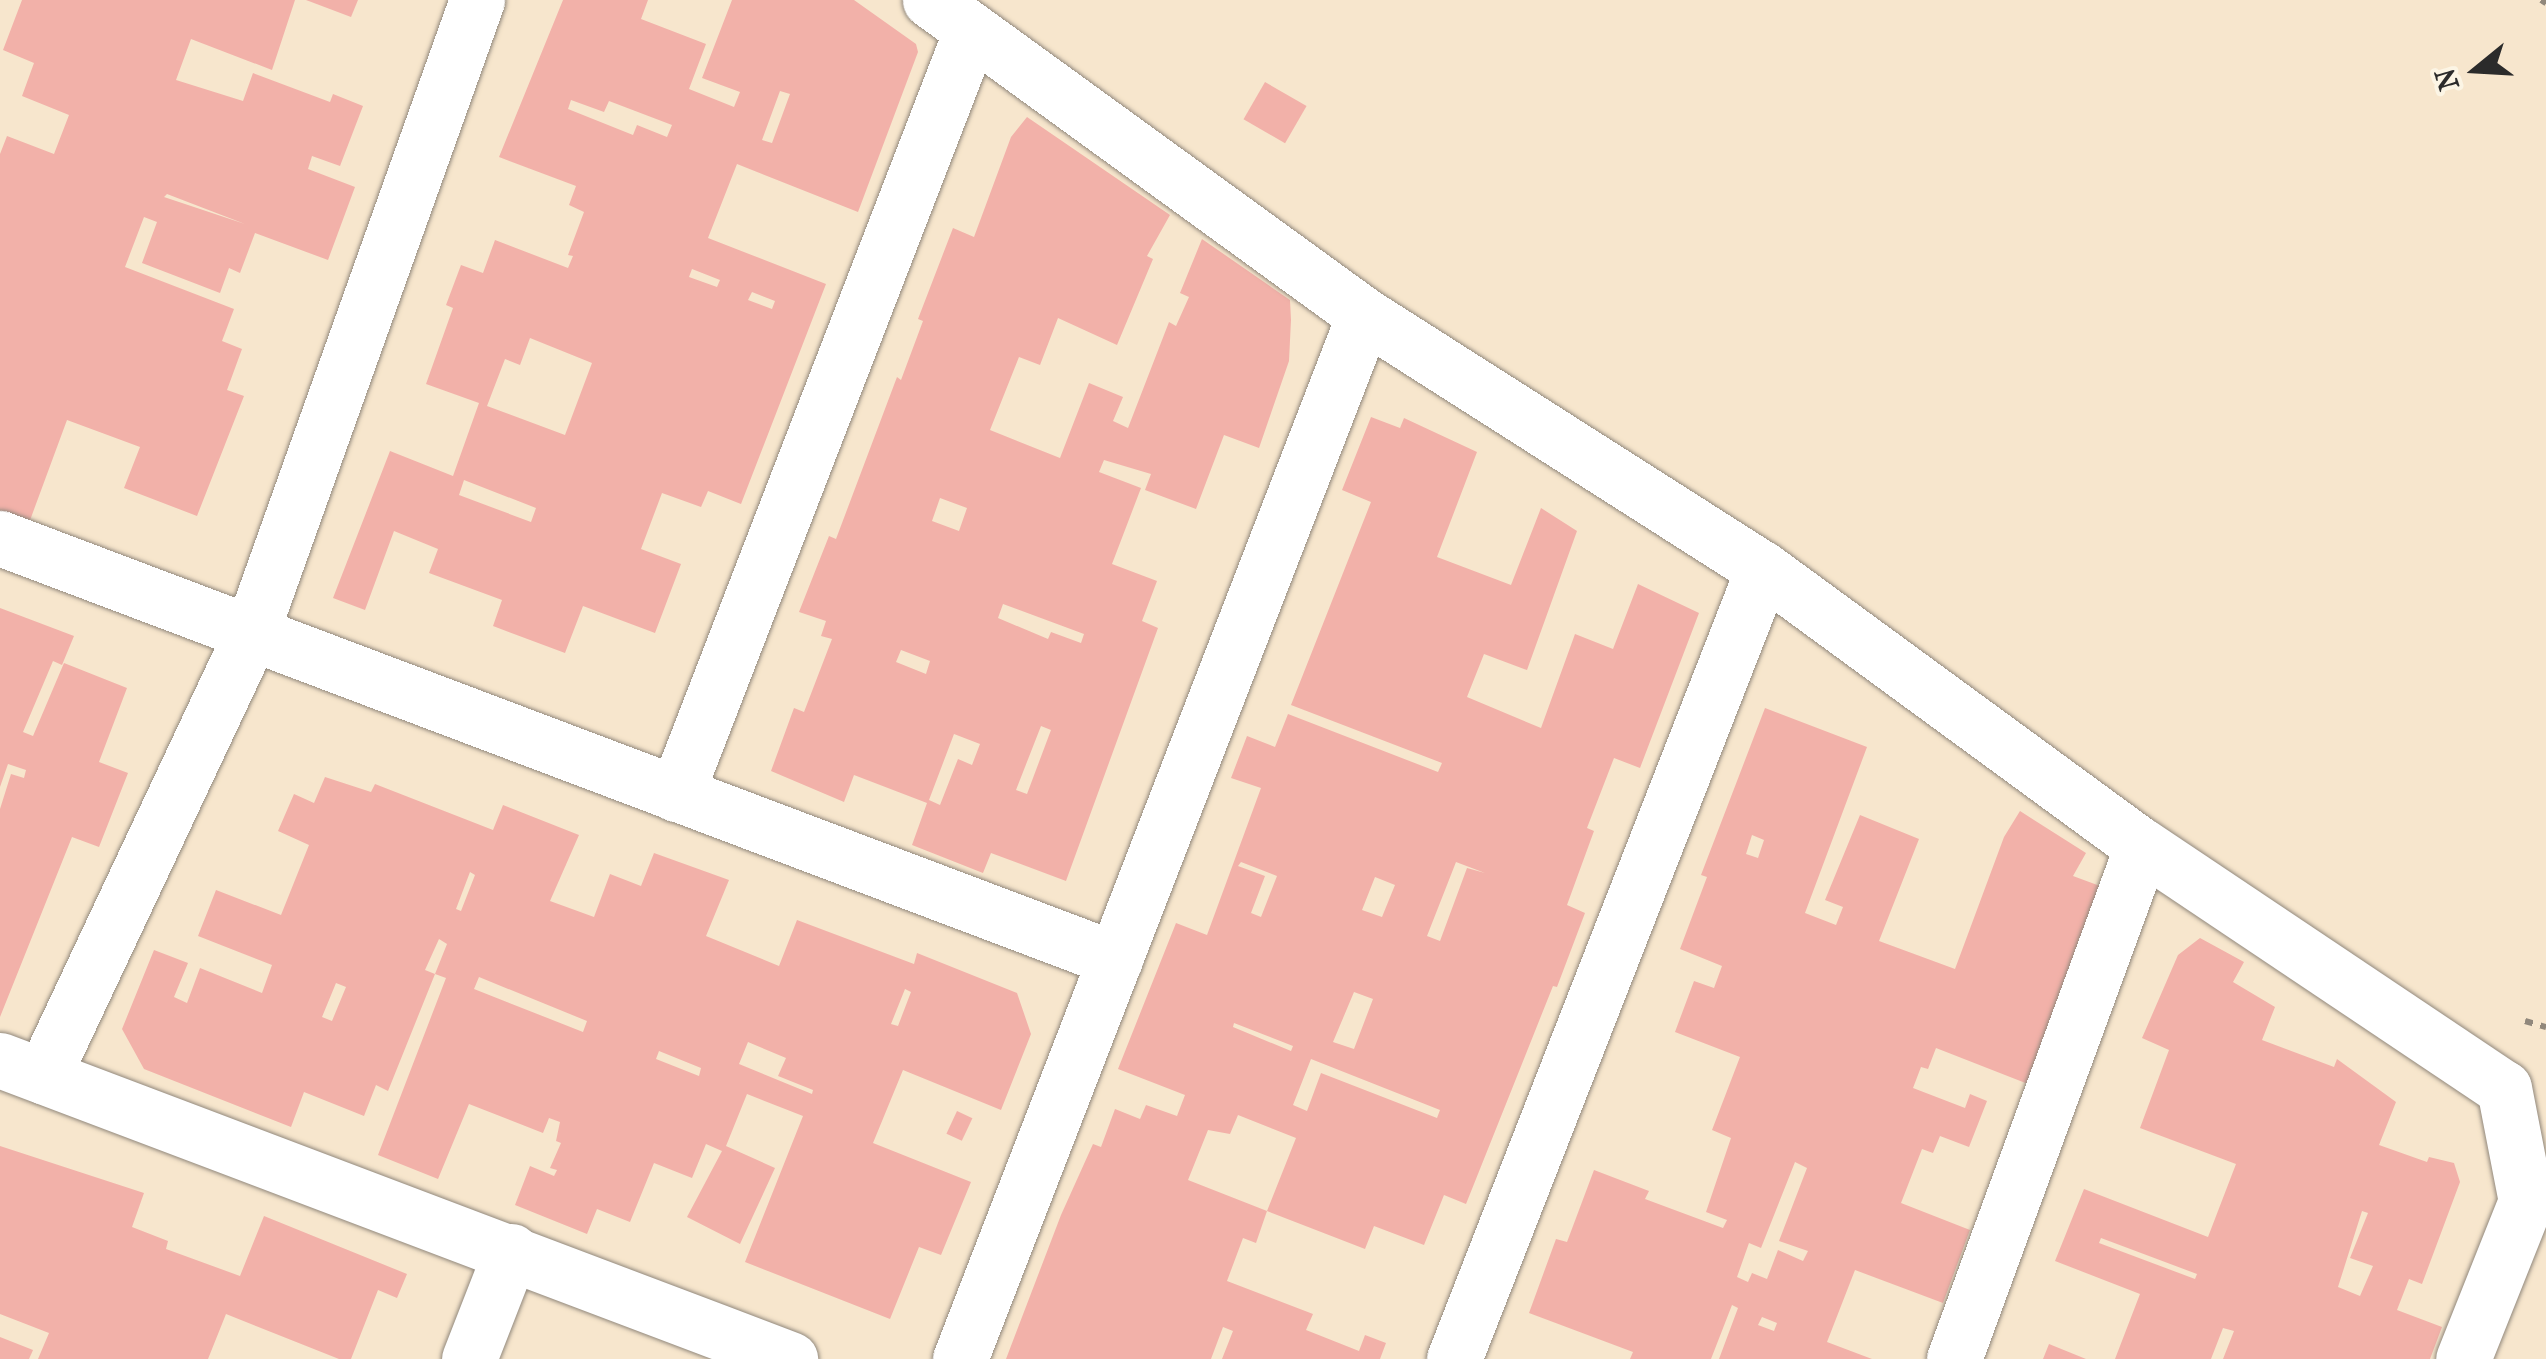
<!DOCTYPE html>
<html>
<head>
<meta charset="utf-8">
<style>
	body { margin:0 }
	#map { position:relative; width:2546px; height:1359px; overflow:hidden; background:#f7e6cd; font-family:"IM FELL French Canon",serif }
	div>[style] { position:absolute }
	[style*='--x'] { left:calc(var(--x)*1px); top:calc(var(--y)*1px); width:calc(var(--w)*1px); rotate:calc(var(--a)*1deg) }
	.building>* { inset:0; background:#f2b1a9; transform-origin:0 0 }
	.path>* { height:6px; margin-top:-3px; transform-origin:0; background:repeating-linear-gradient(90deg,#91887c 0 8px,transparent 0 16px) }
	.roads { filter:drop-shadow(0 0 2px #91887c) drop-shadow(0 0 2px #91887c) }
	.minor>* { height:55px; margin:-27.5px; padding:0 27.5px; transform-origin:27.5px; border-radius:27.5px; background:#fff }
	span { translate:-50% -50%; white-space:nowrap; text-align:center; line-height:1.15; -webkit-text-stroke:8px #fcf5e5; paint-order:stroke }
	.north { position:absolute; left:2426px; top:20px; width:100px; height:100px; -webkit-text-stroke:8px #fcf5e5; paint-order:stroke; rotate:252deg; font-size:28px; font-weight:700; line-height:40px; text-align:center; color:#2b2b2b }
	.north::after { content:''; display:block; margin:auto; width:35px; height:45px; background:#2b2b2b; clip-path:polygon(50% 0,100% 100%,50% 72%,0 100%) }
</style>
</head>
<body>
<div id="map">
	<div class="building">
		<i style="clip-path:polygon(evenodd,22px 0,295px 0,272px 70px,191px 39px,176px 80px,243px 101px,253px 73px,330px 102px,333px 94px,363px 106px,340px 166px,312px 156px,308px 169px,355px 187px,328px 260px,255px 233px,240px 273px,229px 268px,220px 293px,142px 263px,157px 222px,144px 217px,125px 267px,234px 309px,222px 341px,242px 349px,227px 390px,244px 396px,197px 516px,124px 488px,140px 447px,67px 420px,29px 523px,0 511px,0 154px,7px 136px,54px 154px,69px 115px,22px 96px,34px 63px,3px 50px,22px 0,167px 194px,245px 224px,164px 197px,167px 194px)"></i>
		<i style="clip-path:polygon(306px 0,358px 0,351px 17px)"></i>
		<i style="clip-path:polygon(evenodd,563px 0,648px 0,641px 19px,706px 44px,689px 89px,734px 107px,740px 92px,702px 78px,732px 0,854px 0,916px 44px,918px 52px,858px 212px,737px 164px,708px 238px,826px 284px,741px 504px,708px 491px,701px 507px,662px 493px,641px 549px,681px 564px,655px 633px,583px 606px,565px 653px,493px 626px,502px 600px,429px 573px,438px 549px,394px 531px,365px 610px,333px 598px,390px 451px,453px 476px,479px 403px,426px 384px,453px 308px,446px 305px,461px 265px,483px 273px,495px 240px,568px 268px,573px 256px,568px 255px,584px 212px,569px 205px,576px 186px,499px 157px,563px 0,780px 91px,790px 94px,772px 143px,762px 140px,780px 91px,563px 0,571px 100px,604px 112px,609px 101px,672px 125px,667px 137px,637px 125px,633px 135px,568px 109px,571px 100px,563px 0,692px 269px,720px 280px,717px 287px,689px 277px,692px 269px,563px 0,752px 292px,775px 301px,772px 309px,748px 300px,752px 292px,563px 0,530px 338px,592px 363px,565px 435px,487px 406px,505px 359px,520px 365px,530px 338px,563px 0,464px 480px,536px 508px,531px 522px,459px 495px,464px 480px)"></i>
		<i style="left:1265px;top:82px;width:48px;height:43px;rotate:30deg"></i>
		<i style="clip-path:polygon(evenodd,1027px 117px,1170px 215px,1147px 256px,1153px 259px,1117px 345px,1058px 318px,1040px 365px,1019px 357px,990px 430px,1060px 458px,1089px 383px,1123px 397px,1113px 421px,1128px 428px,1169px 322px,1176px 326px,1189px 297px,1180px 293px,1202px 239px,1290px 300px,1291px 320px,1289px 361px,1259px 448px,1224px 435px,1196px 509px,1145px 490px,1151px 474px,1104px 460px,1099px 472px,1141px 488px,1112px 564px,1157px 581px,1142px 621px,1158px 628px,1066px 881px,991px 853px,983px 873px,912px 845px,927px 803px,854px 775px,844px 802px,771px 771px,794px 708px,804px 712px,832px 639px,821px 636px,826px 621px,799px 612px,829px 536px,836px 539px,897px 377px,901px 380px,923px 321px,918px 319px,953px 228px,974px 237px,1011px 137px,1027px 117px,940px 498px,967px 508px,959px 531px,932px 521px,940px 498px,1027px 117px,1003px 604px,1084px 634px,1081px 643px,1051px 632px,1048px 639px,998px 618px,1003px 604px,1027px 117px,901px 650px,930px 661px,926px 674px,896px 662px,901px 650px,1027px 117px,1041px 726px,1051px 730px,1027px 794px,1016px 790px,1041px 726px,1027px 117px,954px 734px,980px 744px,972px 765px,958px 759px,940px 805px,929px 800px,954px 734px)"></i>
		<i style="clip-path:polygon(evenodd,1371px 417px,1400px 428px,1404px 418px,1477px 452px,1437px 557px,1511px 585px,1541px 508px,1577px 531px,1527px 670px,1484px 654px,1467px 697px,1541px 728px,1575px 634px,1613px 649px,1638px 584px,1699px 613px,1640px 768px,1614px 758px,1587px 828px,1594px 831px,1567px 905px,1585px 913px,1557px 987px,1553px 986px,1466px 1204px,1444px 1195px,1424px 1245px,1374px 1226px,1365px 1249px,1267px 1211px,1256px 1243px,1243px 1238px,1227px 1281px,1313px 1314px,1306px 1330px,1359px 1351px,1365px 1335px,1386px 1343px,1380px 1359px,1222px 1359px,1233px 1331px,1223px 1327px,1211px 1359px,1006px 1359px,1061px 1215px,1093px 1144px,1101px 1147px,1115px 1109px,1140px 1119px,1146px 1105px,1177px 1116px,1185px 1095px,1118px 1069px,1176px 923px,1207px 935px,1261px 788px,1231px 778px,1247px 736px,1275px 747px,1288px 714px,1438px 772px,1442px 763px,1291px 705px,1371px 502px,1342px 490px,1371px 417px,1241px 862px,1277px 876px,1261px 917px,1251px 913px,1265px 876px,1238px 866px,1241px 862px,1371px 417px,1456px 862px,1485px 873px,1467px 868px,1440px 941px,1427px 936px,1456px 862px,1371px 417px,1375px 877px,1395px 885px,1382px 917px,1362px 910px,1375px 877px,1371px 417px,1354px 992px,1373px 999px,1354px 1049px,1333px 1042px,1354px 992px,1371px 417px,1234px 1023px,1293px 1046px,1291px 1051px,1233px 1027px,1234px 1023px,1371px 417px,1311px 1059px,1440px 1110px,1437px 1118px,1321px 1073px,1307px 1111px,1293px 1105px,1311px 1059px,1371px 417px,1238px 1115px,1296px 1138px,1267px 1211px,1188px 1180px,1208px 1130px,1230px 1134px,1238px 1115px)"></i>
		<i style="clip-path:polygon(0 608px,74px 636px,62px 665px,53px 661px,23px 732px,33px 736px,64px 663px,127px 688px,99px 762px,128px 773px,99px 847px,72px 837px,0 1017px,0 809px,11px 774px,24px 778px,26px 770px,8px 764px,0 787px)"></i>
		<i style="clip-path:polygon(evenodd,1765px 708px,1867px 747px,1805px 913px,1836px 925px,1843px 907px,1825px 900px,1860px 815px,1919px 839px,1879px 941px,1955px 969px,2004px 837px,2020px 811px,2086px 853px,2073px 876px,2100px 886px,2028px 1084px,1936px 1048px,1928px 1069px,1921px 1067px,1913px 1088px,1965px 1108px,1970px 1094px,1987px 1101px,1969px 1147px,1940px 1136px,1933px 1153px,1922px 1149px,1901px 1203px,1970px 1230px,1943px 1303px,1855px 1270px,1827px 1342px,1872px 1359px,1719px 1359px,1738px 1308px,1732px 1305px,1711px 1359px,1630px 1359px,1633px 1352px,1529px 1313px,1556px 1239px,1567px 1242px,1594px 1170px,1649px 1191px,1645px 1199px,1723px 1228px,1727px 1220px,1706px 1212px,1731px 1138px,1712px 1130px,1740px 1057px,1675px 1032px,1694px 981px,1714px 988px,1722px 966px,1680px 949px,1707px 877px,1701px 875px,1765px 708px,1752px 835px,1764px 840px,1758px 858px,1746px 854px,1752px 835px,1765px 708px,1795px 1162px,1807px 1168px,1779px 1241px,1808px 1251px,1803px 1261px,1778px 1250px,1767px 1279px,1752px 1273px,1748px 1282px,1737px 1277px,1749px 1243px,1761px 1248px,1795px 1162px,1765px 708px,1762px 1317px,1777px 1323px,1774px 1331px,1758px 1325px,1762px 1317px)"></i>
		<i style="clip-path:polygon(evenodd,325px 777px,371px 792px,375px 784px,493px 830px,503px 805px,579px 835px,550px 901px,594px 917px,610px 874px,641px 886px,654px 853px,729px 880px,706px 936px,779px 966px,797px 920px,914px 964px,917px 953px,1017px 993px,1031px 1034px,1001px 1110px,903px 1070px,873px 1143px,971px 1182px,941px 1255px,919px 1247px,890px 1319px,745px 1262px,803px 1116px,747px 1094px,726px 1146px,775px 1168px,740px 1244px,687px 1217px,722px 1151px,706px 1144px,692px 1178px,654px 1163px,630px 1222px,597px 1209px,587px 1234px,515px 1205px,530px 1166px,554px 1176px,557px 1170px,550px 1168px,561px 1143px,556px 1141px,560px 1122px,549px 1118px,543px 1133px,469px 1104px,438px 1179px,378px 1155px,446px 978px,435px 974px,447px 944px,439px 939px,425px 970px,435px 974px,388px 1091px,376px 1085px,364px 1116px,304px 1092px,291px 1127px,144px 1069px,122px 1029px,154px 950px,188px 963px,174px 997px,187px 1003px,200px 968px,262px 993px,272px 965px,198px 936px,216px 890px,281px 915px,309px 845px,278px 831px,294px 794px,314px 803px,325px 777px,470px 872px,475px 875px,461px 911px,456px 909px,470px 872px,325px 777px,479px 977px,587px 1021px,583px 1032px,474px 989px,479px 977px,325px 777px,336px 983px,346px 987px,332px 1021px,322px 1017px,336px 983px,325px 777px,905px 989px,911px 992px,898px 1026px,891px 1024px,905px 989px,325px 777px,748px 1042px,786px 1058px,778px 1076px,813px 1090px,812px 1094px,739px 1064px,748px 1042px,325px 777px,659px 1051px,701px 1068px,699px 1076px,656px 1059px,659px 1051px)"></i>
		<i style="clip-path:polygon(evenodd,2200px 938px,2244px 962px,2233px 982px,2275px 1007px,2262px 1040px,2334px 1067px,2337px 1059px,2396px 1102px,2379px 1145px,2427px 1162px,2429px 1157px,2454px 1163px,2460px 1182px,2422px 1284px,2409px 1279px,2397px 1310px,2442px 1327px,2430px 1359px,2223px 1359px,2234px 1331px,2223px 1328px,2211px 1359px,2115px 1359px,2140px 1294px,2055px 1261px,2084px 1189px,2208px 1237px,2236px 1164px,2140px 1128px,2169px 1050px,2142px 1038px,2178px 955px,2200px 938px,2362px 1211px,2368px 1213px,2350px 1258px,2373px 1266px,2360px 1296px,2338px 1287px,2362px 1211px,2200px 938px,2101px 1238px,2197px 1274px,2195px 1279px,2099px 1243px,2101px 1238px)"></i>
		<i style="left:957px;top:1111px;width:17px;height:25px;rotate:25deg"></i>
		<i style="clip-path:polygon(0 1146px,144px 1193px,132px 1227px,168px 1241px,166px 1249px,240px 1276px,264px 1216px,407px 1274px,397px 1298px,378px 1290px,351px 1359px,339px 1359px,226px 1314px,208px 1359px,38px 1359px,49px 1333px,0 1314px)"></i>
		<i style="clip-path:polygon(0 1337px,33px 1350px,29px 1359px,0 1359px)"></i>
		<i style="clip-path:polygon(2049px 1344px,2086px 1359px,2043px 1359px)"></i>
	</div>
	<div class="path">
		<i style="--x:2541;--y:0;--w:6;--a:31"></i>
		<i style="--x:2525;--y:1021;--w:22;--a:16"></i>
	</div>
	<div class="roads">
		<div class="minor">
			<i style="--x:930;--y:0;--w:536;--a:35.97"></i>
			<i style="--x:1364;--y:315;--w:473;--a:32.5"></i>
			<i style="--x:1763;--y:569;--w:469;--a:36.2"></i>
			<i style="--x:2142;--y:846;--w:435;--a:33.8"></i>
			<i style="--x:2504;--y:1088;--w:115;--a:79"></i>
			<i style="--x:2526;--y:1201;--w:170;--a:111.7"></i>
			<i style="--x:0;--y:538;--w:1192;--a:20.69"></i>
			<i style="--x:676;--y:794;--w:818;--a:-68.86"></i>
			<i style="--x:0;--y:1060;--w:845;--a:20.73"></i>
			<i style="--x:43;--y:1076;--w:489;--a:-64.8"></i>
			<i style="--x:251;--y:633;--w:672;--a:-70.35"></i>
			<i style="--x:469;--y:1359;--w:116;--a:-68.7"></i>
			<i style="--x:960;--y:1359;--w:1119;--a:-68.84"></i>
			<i style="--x:1454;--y:1359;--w:848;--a:-68.64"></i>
			<i style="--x:1954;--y:1359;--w:546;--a:-69.87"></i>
		</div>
	</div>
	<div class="north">N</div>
</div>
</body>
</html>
